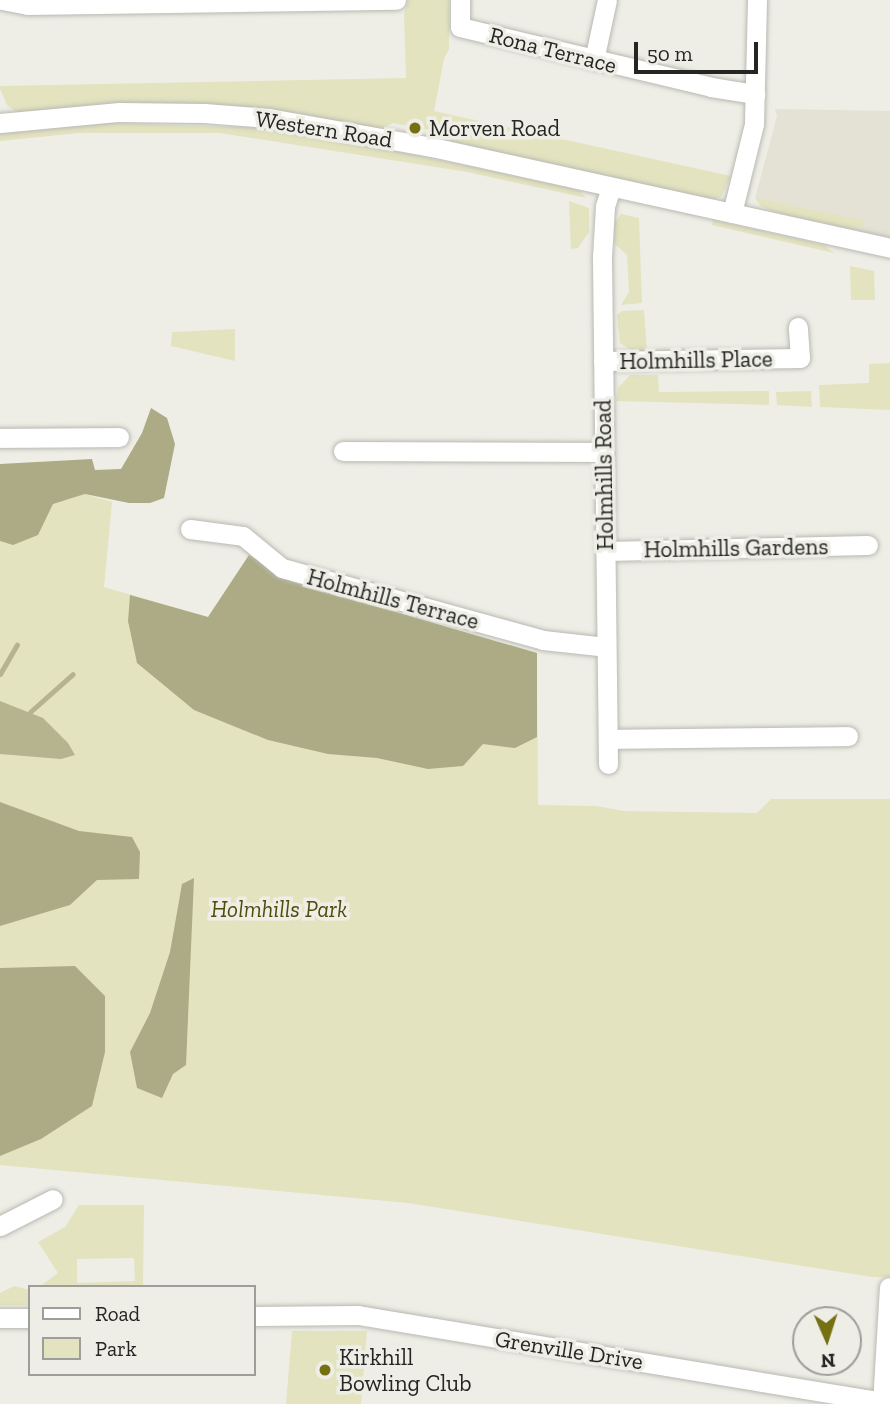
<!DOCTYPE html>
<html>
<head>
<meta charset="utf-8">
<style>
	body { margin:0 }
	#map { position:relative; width:890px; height:1404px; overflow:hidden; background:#eeeee7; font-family:"Zilla Slab",serif }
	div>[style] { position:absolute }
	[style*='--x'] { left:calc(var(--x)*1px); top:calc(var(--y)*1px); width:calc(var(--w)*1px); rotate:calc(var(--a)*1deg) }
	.built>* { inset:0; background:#e3e2d4 }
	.green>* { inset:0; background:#e3e3c0 }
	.forest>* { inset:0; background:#acab85 }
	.water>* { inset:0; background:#b5b48e }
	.stream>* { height:5px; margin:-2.5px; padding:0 2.5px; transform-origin:2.5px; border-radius:2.5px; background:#b5b48e }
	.roads { filter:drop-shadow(0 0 2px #b9b9b2) drop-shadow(0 0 2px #b9b9b2) }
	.minor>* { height:19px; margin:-9.5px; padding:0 9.5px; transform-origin:9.5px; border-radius:9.5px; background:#fff }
	.dots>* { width:19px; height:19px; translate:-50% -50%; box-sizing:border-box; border:4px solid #eeeee7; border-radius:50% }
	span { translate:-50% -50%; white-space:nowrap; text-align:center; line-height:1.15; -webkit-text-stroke:7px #eeeee7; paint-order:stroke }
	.street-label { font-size:23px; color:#252523 }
	.poi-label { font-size:23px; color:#252523 }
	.left { translate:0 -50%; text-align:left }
	.park-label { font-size:23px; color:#504d0a; font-style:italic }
	.legend { position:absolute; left:28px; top:1285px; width:228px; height:91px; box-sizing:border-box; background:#eeeee7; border:2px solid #9e9e99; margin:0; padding:9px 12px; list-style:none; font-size:21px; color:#252523 }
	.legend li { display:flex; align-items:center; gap:14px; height:35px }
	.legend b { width:35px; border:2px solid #9e9e99 }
	.north { position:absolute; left:792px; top:1306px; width:70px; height:70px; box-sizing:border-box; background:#eeeee7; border:2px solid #9e9e99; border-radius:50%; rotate:177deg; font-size:19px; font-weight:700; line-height:28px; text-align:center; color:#252523 }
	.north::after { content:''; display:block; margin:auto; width:24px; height:32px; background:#757011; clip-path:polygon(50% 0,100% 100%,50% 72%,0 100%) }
	.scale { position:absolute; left:634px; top:42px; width:124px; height:32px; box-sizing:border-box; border:4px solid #252523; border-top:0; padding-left:9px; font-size:21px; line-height:24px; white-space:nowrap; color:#252523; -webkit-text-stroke:5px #eeeee7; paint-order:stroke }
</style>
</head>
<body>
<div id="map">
	<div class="built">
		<i style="clip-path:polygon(775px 109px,890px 111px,890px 238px,778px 213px,761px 206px,755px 198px,777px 116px)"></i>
	</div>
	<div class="green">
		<i style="clip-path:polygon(408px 0,449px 0,449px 49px,444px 59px,434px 111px,731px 176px,721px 197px,707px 201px,457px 147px,440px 132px,393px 123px,378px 130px,256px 113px,23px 117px,7px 105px,0 89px,0 86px,406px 78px,404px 14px)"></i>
		<i style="clip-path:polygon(107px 123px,270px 128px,333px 138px,567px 187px,580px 191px,586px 198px,467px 172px,220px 133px,79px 133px,0 141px,0 134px)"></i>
		<i style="clip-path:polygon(755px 198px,866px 221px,860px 227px,850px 229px,778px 213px,761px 206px)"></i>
		<i style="clip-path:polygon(569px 201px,589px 208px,589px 232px,578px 248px,571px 249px)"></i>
		<i style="clip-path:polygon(621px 214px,639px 218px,642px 303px,621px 305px,629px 292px,627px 255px,615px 244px,613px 226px)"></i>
		<i style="clip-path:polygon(713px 220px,824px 245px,834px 253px,712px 225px)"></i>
		<i style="clip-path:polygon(850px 266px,874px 271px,875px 300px,851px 300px)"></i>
		<i style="clip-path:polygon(644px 310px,647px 351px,632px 351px,620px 343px,617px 315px,622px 311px)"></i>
		<i style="clip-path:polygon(235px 329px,235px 361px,171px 346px,172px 332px)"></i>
		<i style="clip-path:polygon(890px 363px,890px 410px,820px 407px,819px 385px,869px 383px,869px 364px)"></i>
		<i style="clip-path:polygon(630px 375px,658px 375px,659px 392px,769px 391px,769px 405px,616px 401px,618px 388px)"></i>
		<i style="clip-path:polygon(811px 391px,812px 407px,777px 405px,776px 392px)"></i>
		<i style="clip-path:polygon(85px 494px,112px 502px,104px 587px,208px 617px,249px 555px,293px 582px,537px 653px,538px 805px,596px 806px,624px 811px,757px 813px,771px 799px,890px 799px,890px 1277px,872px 1277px,408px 1203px,0 1165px,0 497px,67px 500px)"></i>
		<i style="clip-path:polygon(evenodd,79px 1205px,144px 1205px,143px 1287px,39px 1287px,58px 1273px,38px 1242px,65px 1227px,79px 1205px,77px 1259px,134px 1258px,135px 1281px,77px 1283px,77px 1259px)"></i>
		<i style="clip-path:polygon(14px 1286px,30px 1290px,30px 1305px,0 1305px,0 1293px)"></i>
		<i style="clip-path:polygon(292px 1331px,367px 1331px,361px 1404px,286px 1404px)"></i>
	</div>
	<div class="forest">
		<i style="clip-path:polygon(151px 408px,167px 418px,175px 444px,164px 498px,150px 503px,129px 503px,85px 494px,53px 504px,38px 535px,13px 545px,0 541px,0 464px,92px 459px,95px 470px,121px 469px,142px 433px)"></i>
		<i style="clip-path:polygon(249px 555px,293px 582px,537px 653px,537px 737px,515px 748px,483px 744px,463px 766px,428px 769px,377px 758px,328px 754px,268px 740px,194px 710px,137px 663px,128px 621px,130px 595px,208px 617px)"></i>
		<i style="clip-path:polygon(0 802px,79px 831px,132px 837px,140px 852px,139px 879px,97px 880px,70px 905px,0 926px)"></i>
		<i style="clip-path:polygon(194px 878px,186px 1065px,173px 1074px,162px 1098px,137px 1088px,130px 1052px,150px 1013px,170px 952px,182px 884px)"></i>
		<i style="clip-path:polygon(75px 966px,105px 996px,105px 1052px,92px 1106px,41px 1139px,0 1156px,0 968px)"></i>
	</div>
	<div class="water">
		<i style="clip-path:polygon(0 701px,43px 718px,68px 743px,75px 755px,61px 759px,0 754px)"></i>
	</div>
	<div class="stream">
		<i style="--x:0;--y:674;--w:34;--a:-60"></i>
		<i style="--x:30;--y:712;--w:57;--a:-41.5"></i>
	</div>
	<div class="roads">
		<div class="minor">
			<i style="--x:2;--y:0;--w:25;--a:11"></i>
			<i style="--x:27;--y:5;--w:369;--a:-0.8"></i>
			<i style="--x:460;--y:0;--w:27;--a:90"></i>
			<i style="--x:460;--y:27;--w:258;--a:13.4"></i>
			<i style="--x:711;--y:87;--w:45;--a:9"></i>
			<i style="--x:594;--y:60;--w:61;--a:-77.8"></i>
			<i style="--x:0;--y:123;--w:120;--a:-5.3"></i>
			<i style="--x:119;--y:112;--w:85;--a:0.7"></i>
			<i style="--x:204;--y:113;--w:65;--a:4.4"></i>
			<i style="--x:269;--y:118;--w:166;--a:10.1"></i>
			<i style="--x:432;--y:147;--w:469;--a:12.4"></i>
			<i style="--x:732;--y:213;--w:92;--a:-76.1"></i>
			<i style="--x:754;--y:124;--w:124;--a:-88.6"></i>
			<i style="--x:603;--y:361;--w:197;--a:-0.9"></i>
			<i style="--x:800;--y:358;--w:31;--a:-94"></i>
			<i style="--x:0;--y:438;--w:119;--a:-0.5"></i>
			<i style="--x:343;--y:451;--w:261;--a:0.2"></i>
			<i style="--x:190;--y:529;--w:53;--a:7.5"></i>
			<i style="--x:243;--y:536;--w:50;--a:39.4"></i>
			<i style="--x:282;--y:568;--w:271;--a:15.4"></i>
			<i style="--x:543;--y:640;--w:63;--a:6.3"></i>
			<i style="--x:605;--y:551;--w:263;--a:-1.3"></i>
			<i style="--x:608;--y:739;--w:240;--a:-0.7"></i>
			<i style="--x:608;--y:764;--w:507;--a:-90.68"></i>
			<i style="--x:602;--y:257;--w:51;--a:-86.6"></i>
			<i style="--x:605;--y:206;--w:20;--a:-72"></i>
			<i style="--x:0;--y:1226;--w:59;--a:-27"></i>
			<i style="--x:254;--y:1316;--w:104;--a:-0.6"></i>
			<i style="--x:358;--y:1315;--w:532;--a:9.41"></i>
			<i style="--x:0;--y:1318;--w:30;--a:0"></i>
			<i style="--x:882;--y:1404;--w:117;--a:-86.6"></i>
		</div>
	</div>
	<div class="dots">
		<i style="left:415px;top:128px;background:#757011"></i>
		<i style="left:325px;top:1370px;background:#757011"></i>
	</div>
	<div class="street-label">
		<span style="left:553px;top:50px;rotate:14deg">Rona Terrace</span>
		<span style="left:324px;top:129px;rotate:9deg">Western Road</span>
		<span style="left:696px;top:360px;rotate:-1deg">Holmhills Place</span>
		<span style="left:604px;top:475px;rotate:-91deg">Holmhills Road</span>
		<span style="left:736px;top:548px;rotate:-1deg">Holmhills Gardens</span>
		<span style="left:393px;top:599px;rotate:15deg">Holmhills Terrace</span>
		<span style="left:569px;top:1350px;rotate:9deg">Grenville Drive</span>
	</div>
	<div class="poi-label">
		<span class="left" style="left:429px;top:128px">Morven Road</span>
		<span class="left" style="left:339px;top:1370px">Kirkhill<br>Bowling Club</span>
	</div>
	<div class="park-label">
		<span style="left:279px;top:909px">Holmhills Park</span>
	</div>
	<ul class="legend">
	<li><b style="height:9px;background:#fff"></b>Road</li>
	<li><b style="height:19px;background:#e3e3c0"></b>Park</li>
	</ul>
	<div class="north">N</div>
	<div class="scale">50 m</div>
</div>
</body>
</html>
